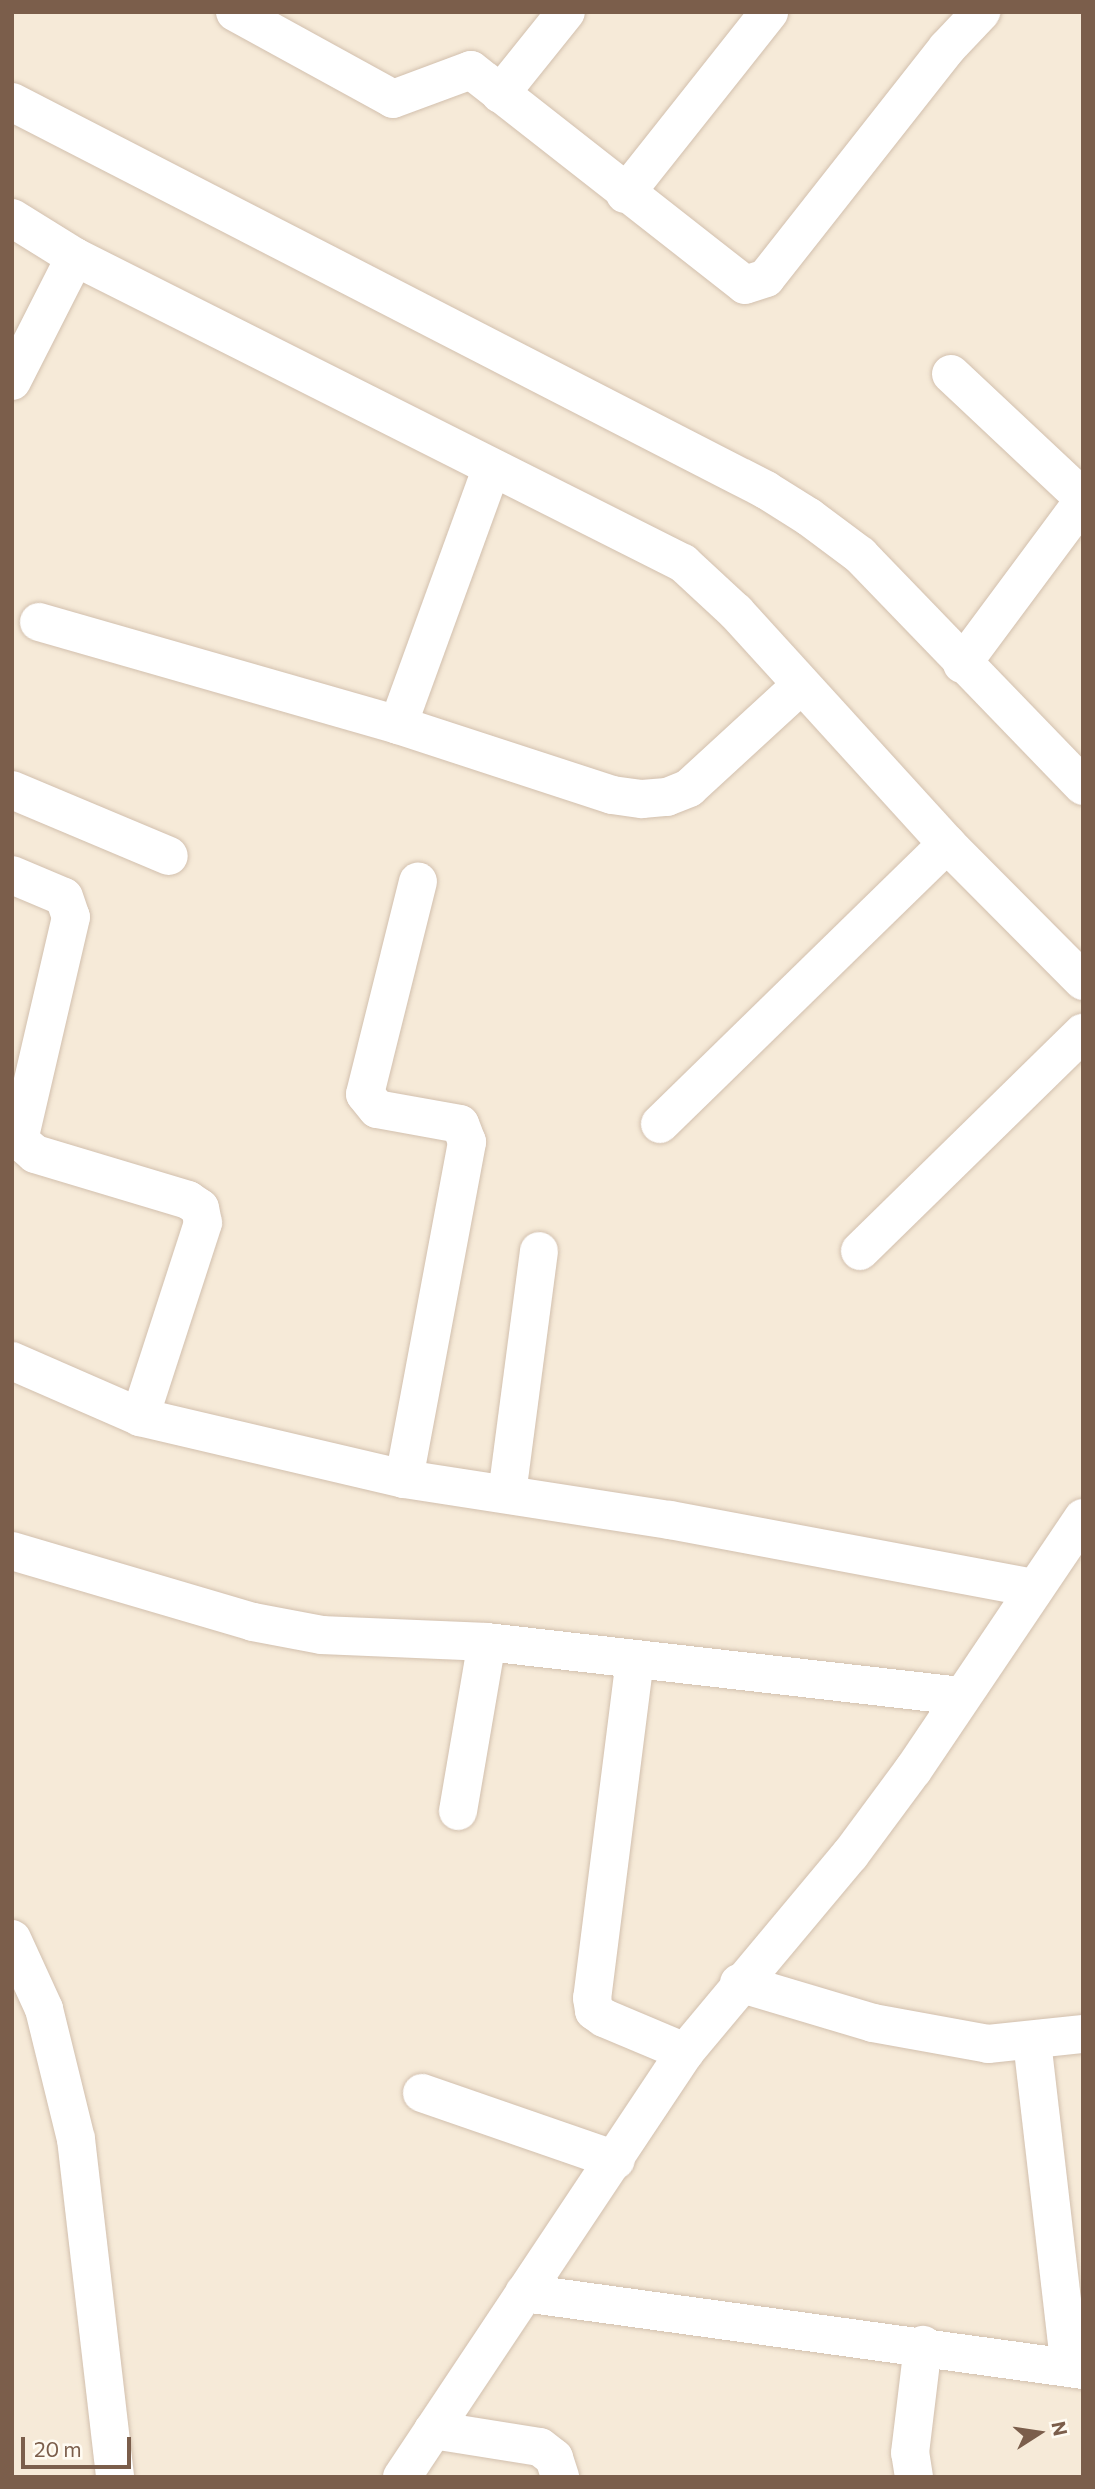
<!DOCTYPE html>
<html>
<head>
<meta charset="utf-8">
<style>
	body { margin:0 }
	#map { position:relative; width:1095px; height:2489px; overflow:hidden; background:#fef7eb; font-family:Commissioner,sans-serif }
	div>[style] { position:absolute }
	[style*='--x'] { left:calc(var(--x)*1px); top:calc(var(--y)*1px); width:calc(var(--w)*1px); rotate:calc(var(--a)*1deg) }
	.residential>* { inset:0; background:#f6ead8; transform-origin:0 0 }
	.roads { filter:drop-shadow(0 0 2px #d2c0ae) drop-shadow(0 0 2px #d2c0ae) }
	.minor>* { height:38px; margin:-19px; padding:0 19px; transform-origin:19px; border-radius:19px; background:#fff }
	span { translate:-50% -50%; white-space:nowrap; text-align:center; line-height:1.15; -webkit-text-stroke:5px #fffbf2; paint-order:stroke }
	.frame { position:absolute; inset:0; border:14px solid #7b5e4b; pointer-events:none }
	.north { position:absolute; left:1004px; top:2398px; width:70px; height:70px; -webkit-text-stroke:5px #fffbf2; paint-order:stroke; rotate:78deg; font-size:19px; font-weight:700; line-height:28px; text-align:center; color:#7b5e4b }
	.north::after { content:''; display:block; margin:auto; width:24px; height:32px; background:#7b5e4b; clip-path:polygon(50% 0,100% 100%,50% 72%,0 100%) }
	.scale { position:absolute; left:21px; top:2437px; width:110px; height:32px; box-sizing:border-box; border:4px solid #7b5e4b; border-top:0; padding-left:9px; font-size:21px; line-height:24px; white-space:nowrap; color:#7b5e4b; -webkit-text-stroke:5px #fffbf2; paint-order:stroke }
</style>
</head>
<body>
<div id="map">
	<div class="residential">
		<i style="left:12px;top:12px;width:1071px;height:2465px"></i>
	</div>
	<div class="roads">
		<div class="minor">
			<i style="--x:235;--y:12;--w:180;--a:28.8"></i>
			<i style="--x:393;--y:99;--w:83;--a:-20.4"></i>
			<i style="--x:471;--y:70;--w:348;--a:38.1"></i>
			<i style="--x:745;--y:285;--w:22;--a:-18"></i>
			<i style="--x:766;--y:278;--w:293;--a:-51.8"></i>
			<i style="--x:947;--y:48;--w:50;--a:-46.6"></i>
			<i style="--x:500;--y:94;--w:105;--a:-51.2"></i>
			<i style="--x:12;--y:102;--w:848;--a:27.23"></i>
			<i style="--x:766;--y:490;--w:51;--a:32.1"></i>
			<i style="--x:809;--y:517;--w:64;--a:36.7"></i>
			<i style="--x:860;--y:555;--w:321;--a:46"></i>
			<i style="--x:625;--y:194;--w:232;--a:-51.6"></i>
			<i style="--x:12;--y:218;--w:74;--a:31.8"></i>
			<i style="--x:75;--y:257;--w:681;--a:26.72"></i>
			<i style="--x:683;--y:563;--w:72;--a:42.8"></i>
			<i style="--x:736;--y:612;--w:314;--a:47.7"></i>
			<i style="--x:947;--y:844;--w:193;--a:45.2"></i>
			<i style="--x:951;--y:374;--w:181;--a:43.2"></i>
			<i style="--x:12;--y:381;--w:139;--a:-63.1"></i>
			<i style="--x:39;--y:622;--w:373;--a:16"></i>
			<i style="--x:398;--y:725;--w:225;--a:18.1"></i>
			<i style="--x:612;--y:795;--w:30;--a:8"></i>
			<i style="--x:642;--y:799;--w:25;--a:-5"></i>
			<i style="--x:667;--y:797;--w:24;--a:-22"></i>
			<i style="--x:689;--y:788;--w:149;--a:-42.6"></i>
			<i style="--x:962;--y:664;--w:203;--a:-53.4"></i>
			<i style="--x:398;--y:725;--w:271;--a:-70"></i>
			<i style="--x:12;--y:790;--w:170;--a:22.8"></i>
			<i style="--x:12;--y:875;--w:56;--a:22.9"></i>
			<i style="--x:64;--y:897;--w:21;--a:71"></i>
			<i style="--x:71;--y:917;--w:229;--a:103.1"></i>
			<i style="--x:19;--y:1140;--w:21;--a:41"></i>
			<i style="--x:35;--y:1154;--w:160;--a:16.7"></i>
			<i style="--x:188;--y:1200;--w:14;--a:34"></i>
			<i style="--x:200;--y:1208;--w:15;--a:79"></i>
			<i style="--x:203;--y:1223;--w:204;--a:108"></i>
			<i style="--x:660;--y:1124;--w:401;--a:-44.3"></i>
			<i style="--x:860;--y:1251;--w:312;--a:-44.4"></i>
			<i style="--x:12;--y:1361;--w:140;--a:23.6"></i>
			<i style="--x:140;--y:1417;--w:271;--a:13.2"></i>
			<i style="--x:404;--y:1479;--w:269;--a:8.8"></i>
			<i style="--x:670;--y:1520;--w:371;--a:10.6"></i>
			<i style="--x:404;--y:1479;--w:343;--a:-79.4"></i>
			<i style="--x:467;--y:1142;--w:19;--a:-111"></i>
			<i style="--x:460;--y:1124;--w:84;--a:-169.8"></i>
			<i style="--x:377;--y:1109;--w:19;--a:-129"></i>
			<i style="--x:365;--y:1094;--w:219;--a:-76"></i>
			<i style="--x:507;--y:1494;--w:245;--a:-82.5"></i>
			<i style="--x:12;--y:1551;--w:251;--a:16.4"></i>
			<i style="--x:253;--y:1622;--w:70;--a:10.7"></i>
			<i style="--x:322;--y:1635;--w:165;--a:2.4"></i>
			<i style="--x:487;--y:1642;--w:476;--a:6.5"></i>
			<i style="--x:635;--y:1659;--w:342;--a:97.2"></i>
			<i style="--x:592;--y:1998;--w:13;--a:81"></i>
			<i style="--x:594;--y:2011;--w:12;--a:35"></i>
			<i style="--x:604;--y:2018;--w:88;--a:22.8"></i>
			<i style="--x:458;--y:1811;--w:171;--a:-80.3"></i>
			<i style="--x:12;--y:1939;--w:77;--a:65.4"></i>
			<i style="--x:44;--y:2009;--w:134;--a:76.2"></i>
			<i style="--x:76;--y:2139;--w:340;--a:83.4"></i>
			<i style="--x:739;--y:1983;--w:140;--a:16.6"></i>
			<i style="--x:873;--y:2023;--w:117;--a:10.3"></i>
			<i style="--x:988;--y:2044;--w:96;--a:-6"></i>
			<i style="--x:1032;--y:2041;--w:329;--a:83.4"></i>
			<i style="--x:422;--y:2093;--w:205;--a:19.1"></i>
			<i style="--x:524;--y:2293;--w:564;--a:7.84"></i>
			<i style="--x:433;--y:2430;--w:108;--a:9"></i>
			<i style="--x:540;--y:2447;--w:18;--a:38"></i>
			<i style="--x:554;--y:2458;--w:20;--a:72"></i>
			<i style="--x:402;--y:2477;--w:511;--a:-56.34"></i>
			<i style="--x:685;--y:2052;--w:257;--a:-50.1"></i>
			<i style="--x:850;--y:1855;--w:106;--a:-53.5"></i>
			<i style="--x:913;--y:1770;--w:304;--a:-56"></i>
			<i style="--x:914;--y:2477;--w:24;--a:-99"></i>
			<i style="--x:910;--y:2453;--w:109;--a:-83.1"></i>
		</div>
	</div>
	<div class="frame"></div>
	<div class="north">N</div>
	<div class="scale">20 m</div>
</div>
</body>
</html>
